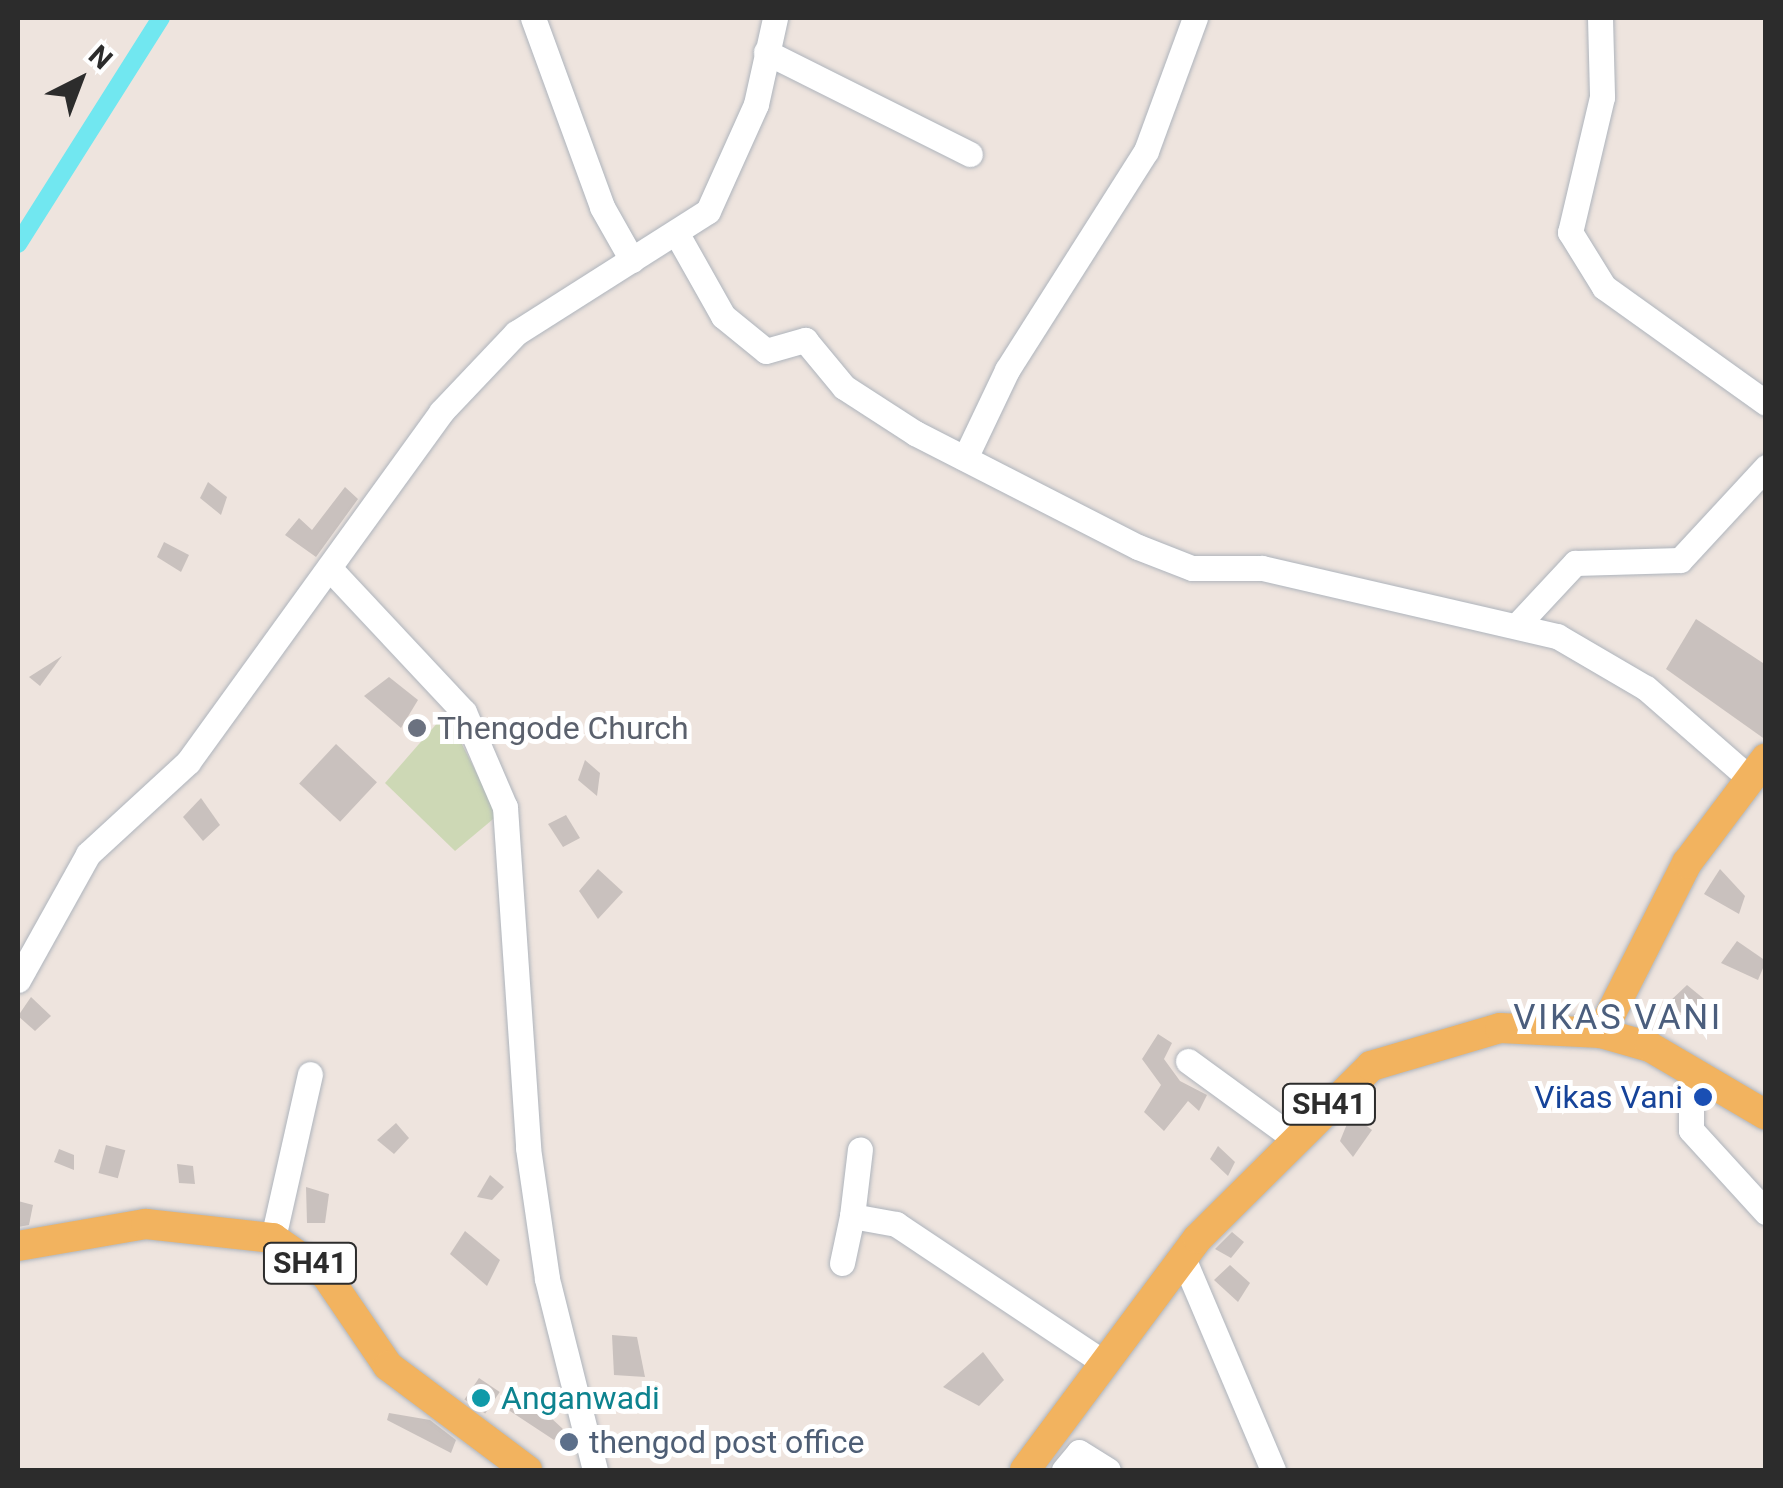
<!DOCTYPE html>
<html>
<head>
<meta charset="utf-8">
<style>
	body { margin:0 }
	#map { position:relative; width:1783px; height:1488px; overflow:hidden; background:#eee4de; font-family:Roboto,sans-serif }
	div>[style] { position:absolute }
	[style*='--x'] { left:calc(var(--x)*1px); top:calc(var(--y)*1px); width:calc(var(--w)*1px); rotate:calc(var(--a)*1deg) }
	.cemetery>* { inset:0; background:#cdd8b5 }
	.canal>* { height:18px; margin:-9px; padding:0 9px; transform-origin:9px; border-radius:9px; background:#71e7f0 }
	.building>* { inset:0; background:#c9c1be; transform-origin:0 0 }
	.roads { filter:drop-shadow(0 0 2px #aeb4bc) drop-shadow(0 0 2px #aeb4bc) }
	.minor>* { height:25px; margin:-12.5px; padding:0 12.5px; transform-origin:12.5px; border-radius:12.5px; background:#fff }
	.major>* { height:30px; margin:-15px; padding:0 15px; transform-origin:15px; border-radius:15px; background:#f2b35f }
	.dots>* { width:28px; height:28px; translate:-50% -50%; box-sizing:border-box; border:5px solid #fff; border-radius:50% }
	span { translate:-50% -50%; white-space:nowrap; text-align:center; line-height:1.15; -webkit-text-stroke:10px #fff; paint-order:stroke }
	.shield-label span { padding:2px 8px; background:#fff; border:2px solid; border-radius:8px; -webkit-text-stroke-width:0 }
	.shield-label { font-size:30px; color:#2c2c2c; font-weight:700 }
	.worship-label { font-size:32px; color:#5b616d }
	.left { translate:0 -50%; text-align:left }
	.transit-label { font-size:32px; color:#164399 }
	.right { translate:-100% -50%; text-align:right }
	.culture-label { font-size:32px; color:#0d838f }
	.service-label { font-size:32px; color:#4e5e75 }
	.neighbourhood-label { font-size:35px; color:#4b5e7d; letter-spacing:2.5px }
	.frame { position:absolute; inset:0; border:20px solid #2c2c2c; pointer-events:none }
	.north { position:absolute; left:30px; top:30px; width:100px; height:100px; -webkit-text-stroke:8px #fff; paint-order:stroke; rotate:42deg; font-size:28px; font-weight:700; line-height:40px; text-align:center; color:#2c2c2c }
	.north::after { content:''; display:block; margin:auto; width:35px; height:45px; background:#2c2c2c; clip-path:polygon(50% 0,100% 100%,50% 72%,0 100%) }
</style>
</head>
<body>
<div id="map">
	<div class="cemetery">
		<i style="clip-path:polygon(446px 713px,498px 815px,455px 851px,385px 783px)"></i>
	</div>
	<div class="canal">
		<i style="--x:18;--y:244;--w:267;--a:-57.7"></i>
	</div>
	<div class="building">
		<i style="clip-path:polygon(208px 482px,227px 497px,221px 515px,200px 498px)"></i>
		<i style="clip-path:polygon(345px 487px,358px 499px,316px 557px,285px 535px,299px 518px,312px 530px)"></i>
		<i style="clip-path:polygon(164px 542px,189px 555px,181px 572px,157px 557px)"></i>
		<i style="clip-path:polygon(1696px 619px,1766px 665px,1766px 740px,1666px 669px)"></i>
		<i style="clip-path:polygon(62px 656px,40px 686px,29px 677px)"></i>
		<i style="clip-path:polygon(389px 677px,418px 700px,401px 728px,364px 696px)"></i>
		<i style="left:336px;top:744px;width:56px;height:54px;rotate:43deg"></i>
		<i style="clip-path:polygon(585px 760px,600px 773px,597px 796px,578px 780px)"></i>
		<i style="clip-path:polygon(201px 798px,220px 825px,203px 841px,183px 817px)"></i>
		<i style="clip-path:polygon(566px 815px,580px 838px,563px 847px,548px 824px)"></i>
		<i style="clip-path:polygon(598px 869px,623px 892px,598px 919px,579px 891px)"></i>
		<i style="clip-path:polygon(1720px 869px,1745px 896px,1739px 914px,1704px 894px)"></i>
		<i style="clip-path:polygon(1737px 941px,1766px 961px,1758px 980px,1721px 963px)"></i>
		<i style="clip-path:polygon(1687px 985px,1720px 1012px,1705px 1031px,1668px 1003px)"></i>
		<i style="clip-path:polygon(31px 997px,51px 1016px,35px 1031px,18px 1016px)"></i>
		<i style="clip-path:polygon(1158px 1034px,1172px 1043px,1164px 1059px,1180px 1081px,1207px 1095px,1199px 1111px,1188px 1101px,1164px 1131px,1144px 1112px,1161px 1085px,1142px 1059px)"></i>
		<i style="clip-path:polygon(1351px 1114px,1372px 1130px,1353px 1157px,1340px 1141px)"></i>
		<i style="clip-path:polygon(396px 1123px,409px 1138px,394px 1154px,377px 1140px)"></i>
		<i style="left:106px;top:1145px;width:20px;height:29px;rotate:15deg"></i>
		<i style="clip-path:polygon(1218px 1146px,1235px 1162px,1228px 1176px,1210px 1159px)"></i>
		<i style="clip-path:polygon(59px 1149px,74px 1155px,74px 1170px,54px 1162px)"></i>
		<i style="clip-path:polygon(177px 1164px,193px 1166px,195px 1184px,179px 1183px)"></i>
		<i style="clip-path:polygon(490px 1175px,504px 1187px,492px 1200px,477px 1197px)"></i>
		<i style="clip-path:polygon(306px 1187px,329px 1194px,325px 1223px,307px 1223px)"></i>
		<i style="clip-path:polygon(18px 1201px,33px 1205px,29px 1225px,18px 1227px)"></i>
		<i style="clip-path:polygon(465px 1231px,500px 1260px,487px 1286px,450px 1254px)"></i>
		<i style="clip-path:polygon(1232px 1232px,1244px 1242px,1231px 1258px,1215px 1249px)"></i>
		<i style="clip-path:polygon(1230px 1265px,1250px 1283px,1238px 1302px,1214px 1280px)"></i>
		<i style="clip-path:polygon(612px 1335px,637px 1337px,645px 1377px,614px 1375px)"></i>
		<i style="clip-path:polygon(983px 1352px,1004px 1380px,979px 1406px,943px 1387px)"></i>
		<i style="left:479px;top:1378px;width:25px;height:26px;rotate:34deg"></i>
		<i style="clip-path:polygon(506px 1387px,555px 1407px,550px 1417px,563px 1429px,554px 1440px,504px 1407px)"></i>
		<i style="clip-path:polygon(389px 1413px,430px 1420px,456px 1440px,451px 1453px,387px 1420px)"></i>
	</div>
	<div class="roads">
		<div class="minor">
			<i style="--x:533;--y:18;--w:201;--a:69.9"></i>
			<i style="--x:602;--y:207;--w:61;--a:60.5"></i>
			<i style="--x:1600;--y:18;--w:79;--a:88.5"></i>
			<i style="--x:1602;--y:97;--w:139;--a:103.3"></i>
			<i style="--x:1570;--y:232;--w:65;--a:58.3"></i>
			<i style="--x:1604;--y:287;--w:199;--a:35.6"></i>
			<i style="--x:766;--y:52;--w:228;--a:26.6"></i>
			<i style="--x:678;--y:236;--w:92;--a:60.6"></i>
			<i style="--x:723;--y:316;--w:55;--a:39.1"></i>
			<i style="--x:766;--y:351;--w:41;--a:-15.8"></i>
			<i style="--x:805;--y:340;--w:61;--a:50.3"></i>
			<i style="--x:844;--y:387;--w:85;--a:32.9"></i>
			<i style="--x:915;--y:433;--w:250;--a:27.1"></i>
			<i style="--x:1138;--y:547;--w:58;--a:21.3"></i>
			<i style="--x:1192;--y:568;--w:70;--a:0"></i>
			<i style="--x:1262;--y:568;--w:303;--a:13"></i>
			<i style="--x:1557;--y:636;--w:103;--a:30.3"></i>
			<i style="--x:1646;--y:688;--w:135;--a:41.1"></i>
			<i style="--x:965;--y:458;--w:98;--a:-64.5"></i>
			<i style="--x:1007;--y:370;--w:259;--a:-57.6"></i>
			<i style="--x:1146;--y:151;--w:142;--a:-69.8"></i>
			<i style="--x:332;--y:571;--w:193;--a:46.9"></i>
			<i style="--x:464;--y:712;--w:103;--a:66.7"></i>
			<i style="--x:505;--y:807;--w:342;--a:86.1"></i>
			<i style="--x:528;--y:1148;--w:132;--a:81.7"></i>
			<i style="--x:547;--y:1279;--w:197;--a:75.9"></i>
			<i style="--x:1520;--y:622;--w:81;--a:-47"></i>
			<i style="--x:1575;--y:563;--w:105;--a:-1.6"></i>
			<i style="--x:1680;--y:560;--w:127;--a:-47.2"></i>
			<i style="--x:18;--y:980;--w:144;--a:-60.9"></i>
			<i style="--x:88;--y:854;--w:136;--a:-42.6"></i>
			<i style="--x:188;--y:762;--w:432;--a:-54.1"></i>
			<i style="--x:441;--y:412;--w:109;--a:-46.5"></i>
			<i style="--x:516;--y:333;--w:227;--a:-32.4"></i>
			<i style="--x:708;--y:211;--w:117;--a:-65.8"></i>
			<i style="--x:756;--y:104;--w:88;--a:-77.5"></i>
			<i style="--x:1188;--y:1061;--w:127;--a:36.1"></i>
			<i style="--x:1691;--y:1069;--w:61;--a:90"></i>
			<i style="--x:1691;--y:1130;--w:111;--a:47.6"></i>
			<i style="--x:852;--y:1216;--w:67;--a:-83.2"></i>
			<i style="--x:273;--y:1238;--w:168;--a:-77.3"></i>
			<i style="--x:1183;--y:1258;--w:230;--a:67"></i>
			<i style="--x:842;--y:1263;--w:48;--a:-78"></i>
			<i style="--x:852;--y:1216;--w:45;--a:10.3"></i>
			<i style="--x:896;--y:1224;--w:249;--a:33.7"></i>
			<i style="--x:1064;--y:1470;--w:23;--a:-50"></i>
			<i style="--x:1079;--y:1452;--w:34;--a:32"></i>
		</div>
		<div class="major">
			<i style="--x:1601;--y:1033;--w:191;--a:-63.2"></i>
			<i style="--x:1687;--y:863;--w:131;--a:-53"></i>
			<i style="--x:18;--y:1246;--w:130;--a:-9.8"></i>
			<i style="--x:146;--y:1224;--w:128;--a:6.3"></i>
			<i style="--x:273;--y:1238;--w:65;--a:34.9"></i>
			<i style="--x:326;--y:1275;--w:110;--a:55.7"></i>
			<i style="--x:388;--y:1366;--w:174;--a:36.8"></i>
			<i style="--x:1025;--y:1470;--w:289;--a:-53.3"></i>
			<i style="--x:1198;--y:1238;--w:244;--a:-44.8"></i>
			<i style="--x:1371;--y:1066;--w:134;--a:-16.4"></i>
			<i style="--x:1500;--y:1028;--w:101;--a:2.8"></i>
			<i style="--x:1601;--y:1033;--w:51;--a:15.9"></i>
			<i style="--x:1650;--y:1047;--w:134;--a:30.4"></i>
		</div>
	</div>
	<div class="dots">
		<i style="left:417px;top:728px;background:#6b7280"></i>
		<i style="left:1703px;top:1097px;background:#1a4fb4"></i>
		<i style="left:481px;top:1398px;background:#0f9aa8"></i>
		<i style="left:569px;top:1442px;background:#5c6f8a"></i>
	</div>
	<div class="shield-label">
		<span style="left:1329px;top:1104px">SH41</span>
		<span style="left:310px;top:1263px">SH41</span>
	</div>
	<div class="worship-label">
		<span class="left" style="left:437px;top:728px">Thengode Church</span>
	</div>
	<div class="transit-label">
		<span class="right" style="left:1683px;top:1097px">Vikas Vani</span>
	</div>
	<div class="culture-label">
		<span class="left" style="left:501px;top:1398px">Anganwadi</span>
	</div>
	<div class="service-label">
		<span class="left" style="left:589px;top:1442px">thengod post office</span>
	</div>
	<div class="neighbourhood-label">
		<span style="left:1618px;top:1018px">VIKAS VANI</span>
	</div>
	<div class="frame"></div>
	<div class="north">N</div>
</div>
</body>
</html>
